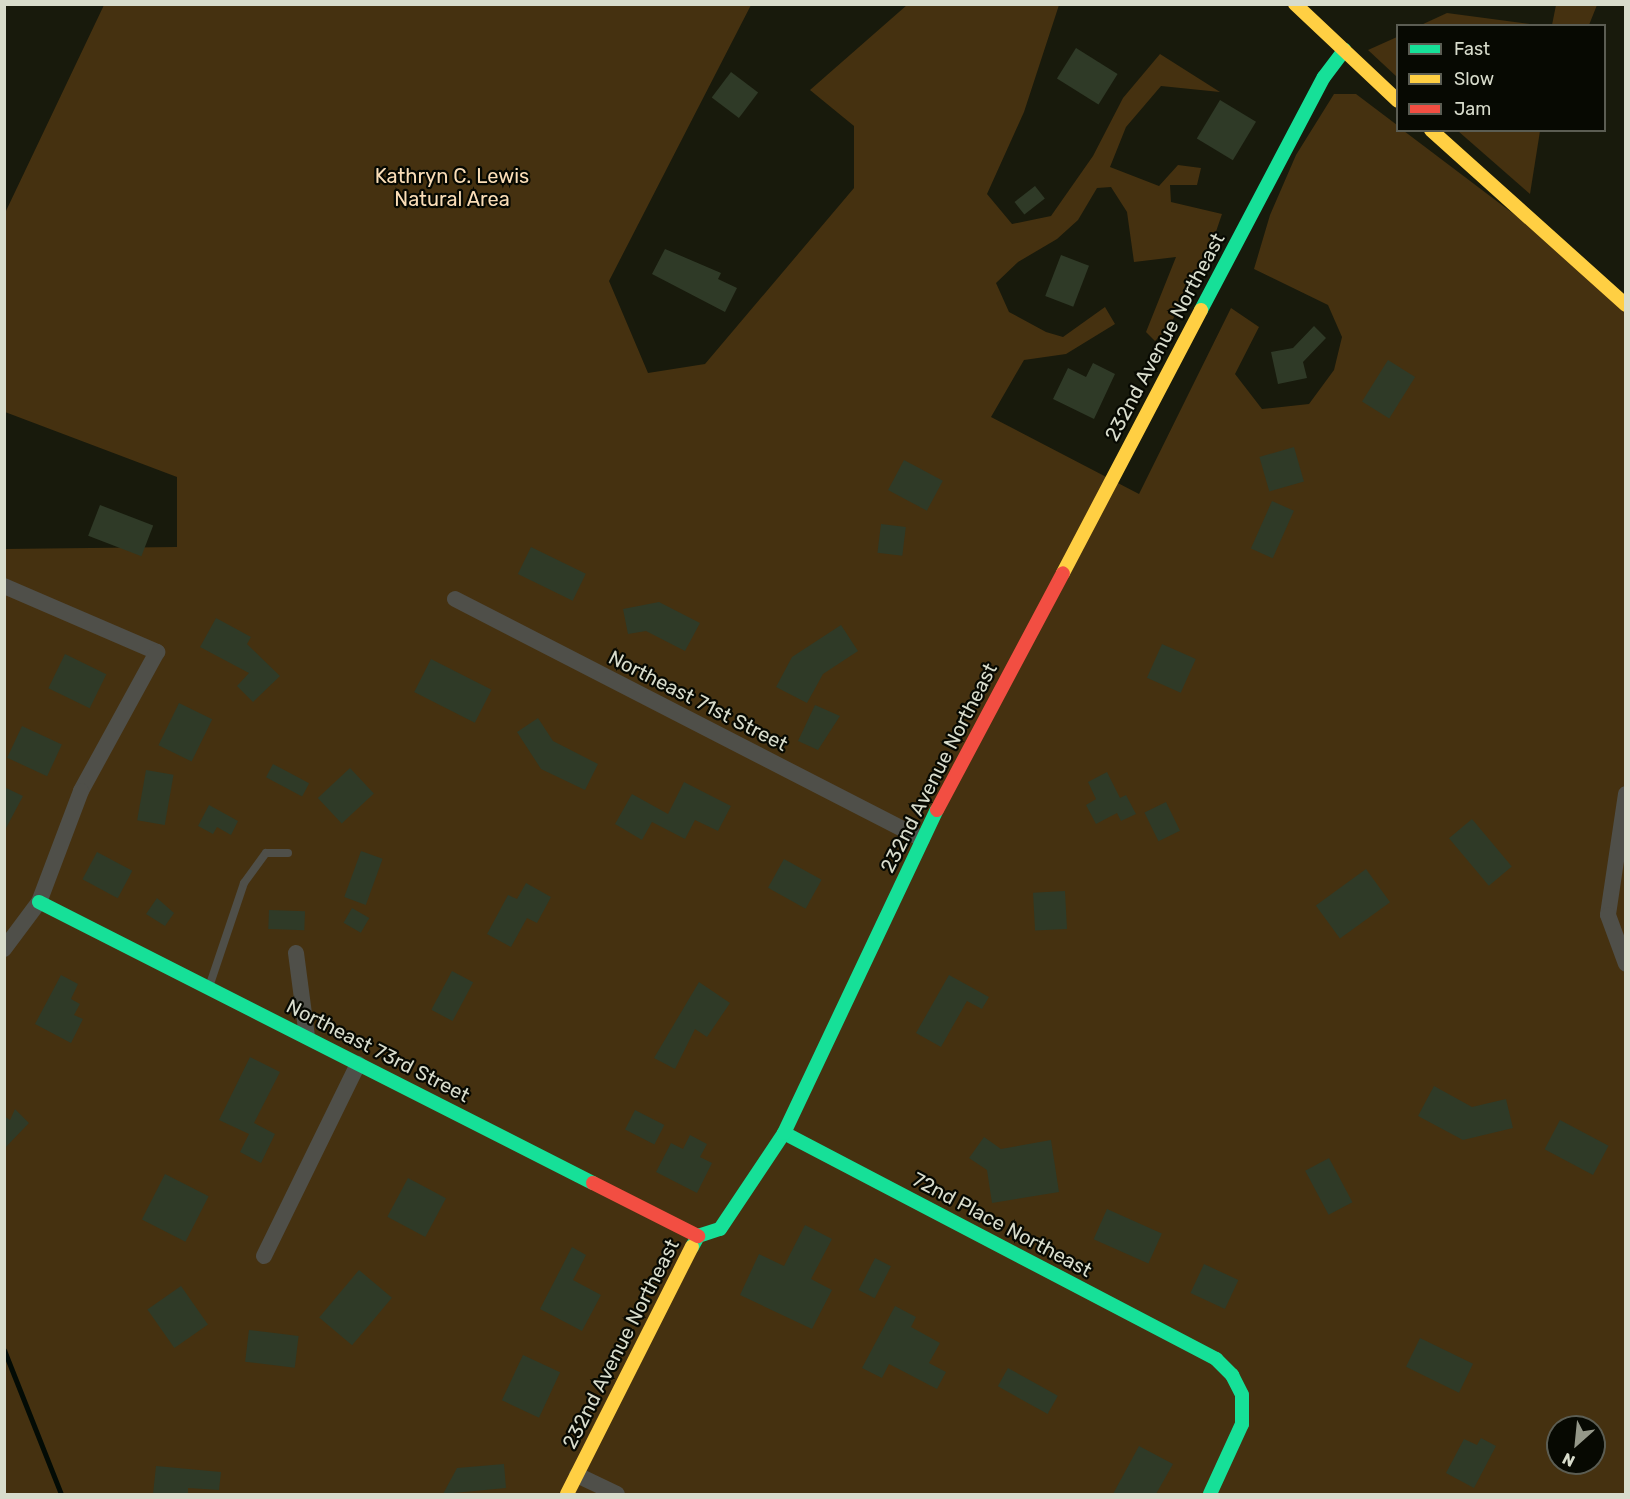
<!DOCTYPE html>
<html>
<head>
<meta charset="utf-8">
<style>
	body { margin:0 }
	#map { position:relative; width:1630px; height:1499px; overflow:hidden; background:#181a0c; font-family:Rubik,sans-serif }
	div>[style] { position:absolute }
	[style*='--x'] { left:calc(var(--x)*1px); top:calc(var(--y)*1px); width:calc(var(--w)*1px); rotate:calc(var(--a)*1deg) }
	.green>* { inset:0; background:#453110 }
	.stream>* { height:5px; margin:-2.5px; padding:0 2.5px; transform-origin:2.5px; border-radius:2.5px; background:#030b05 }
	.building>* { inset:0; background:#2f3a27; transform-origin:0 0 }
	.lane>* { height:8px; margin:-4px; padding:0 4px; transform-origin:4px; border-radius:4px; background:#4f4f49 }
	.street>* { height:16px; margin:-8px; padding:0 8px; transform-origin:8px; border-radius:8px; background:#4f4f49 }
	.fast>* { height:14px; margin:-7px; padding:0 7px; transform-origin:7px; border-radius:7px; background:#16e098 }
	.slow>* { height:14px; margin:-7px; padding:0 7px; transform-origin:7px; border-radius:7px; background:#ffcf43 }
	.jam>* { height:14px; margin:-7px; padding:0 7px; transform-origin:7px; border-radius:7px; background:#f24e42 }
	span { translate:-50% -50%; white-space:nowrap; text-align:center; line-height:1.15; -webkit-text-stroke:4.5px #070902; paint-order:stroke }
	.park-label { font-size:20px; color:#faddb7 }
	.street-label { font-size:20px; color:#d8dccc }
	.frame { position:absolute; inset:0; border:6px solid #d8dccc; pointer-events:none }
	.legend { position:absolute; left:1396px; top:24px; width:210px; height:108px; box-sizing:border-box; background:#070902; border:2px solid #5b5d53; margin:0; padding:8px 10px; list-style:none; font-size:18px; color:#d8dccc }
	.legend li { display:flex; align-items:center; gap:12px; height:30px }
	.legend b { width:30px; border:2px solid #5b5d53 }
	.north { position:absolute; left:1546px; top:1415px; width:60px; height:60px; box-sizing:border-box; background:#070902; border:2px solid #5b5d53; border-radius:50%; rotate:207deg; font-size:16px; font-weight:700; line-height:24px; text-align:center; color:#d8dccc }
	.north::after { content:''; display:block; margin:auto; width:21px; height:27px; background:#959889; clip-path:polygon(50% 0,100% 100%,50% 72%,0 100%) }
</style>
</head>
<body>
<div id="map">
	<div class="green">
		<i style="clip-path:polygon(evenodd,104px 5px,751px 5px,609px 281px,648px 373px,705px 364px,854px 188px,854px 126px,810px 90px,907px 5px,1059px 5px,1024px 112px,987px 194px,1012px 224px,1051px 216px,1093px 156px,1123px 98px,1160px 54px,1220px 92px,1161px 86px,1126px 127px,1110px 167px,1159px 186px,1178px 165px,1201px 168px,1197px 185px,1170px 185px,1171px 202px,1222px 214px,1207px 258px,1168px 328px,1155px 341px,1146px 332px,1176px 257px,1134px 262px,1127px 212px,1111px 187px,1097px 188px,1078px 220px,1057px 239px,1018px 262px,996px 283px,1009px 312px,1046px 332px,1063px 337px,1105px 307px,1115px 324px,1066px 354px,1024px 360px,991px 417px,1139px 494px,1231px 308px,1259px 327px,1235px 374px,1262px 409px,1309px 404px,1334px 370px,1342px 337px,1328px 305px,1254px 269px,1270px 215px,1296px 155px,1334px 94px,1356px 94px,1397px 125px,1398px 130px,1404px 131px,1588px 270px,1625px 305px,1625px 1494px,5px 1494px,4px 549px,177px 547px,177px 477px,5px 412px,5px 213px,104px 5px,1558px 1427px,1594px 1427px,1594px 1463px,1558px 1463px,1558px 1427px)"></i>
		<i style="clip-path:polygon(1556px 5px,1556px 4px,1597px 5px,1589px 25px,1552px 25px)"></i>
		<i style="clip-path:polygon(1447px 13px,1538px 25px,1421px 25px)"></i>
		<i style="clip-path:polygon(1397px 37px,1397px 77px,1368px 50px)"></i>
		<i style="clip-path:polygon(1458px 131px,1540px 131px,1530px 194px)"></i>
	</div>
	<div class="stream">
		<i style="--x:4;--y:1350;--w:155;--a:68.4"></i>
	</div>
	<div class="building">
		<i style="left:1076px;top:48px;width:49px;height:36px;rotate:32deg"></i>
		<i style="left:731px;top:72px;width:34px;height:32px;rotate:37deg"></i>
		<i style="left:1220px;top:100px;width:42px;height:45px;rotate:31deg"></i>
		<i style="left:1035px;top:186px;width:16px;height:26px;rotate:52deg"></i>
		<i style="clip-path:polygon(665px 249px,721px 273px,718px 279px,737px 288px,725px 312px,652px 274px)"></i>
		<i style="left:1061px;top:255px;width:30px;height:44px;rotate:21deg"></i>
		<i style="clip-path:polygon(1314px 326px,1326px 338px,1303px 362px,1307px 378px,1278px 384px,1271px 352px,1293px 348px)"></i>
		<i style="left:1388px;top:360px;width:32px;height:49px;rotate:32deg"></i>
		<i style="clip-path:polygon(1093px 363px,1115px 374px,1094px 419px,1053px 399px,1068px 368px,1086px 377px)"></i>
		<i style="left:1294px;top:447px;width:36px;height:36px;rotate:74deg"></i>
		<i style="left:904px;top:460px;width:44px;height:34px;rotate:28deg"></i>
		<i style="left:1272px;top:501px;width:24px;height:52px;rotate:24deg"></i>
		<i style="left:100px;top:505px;width:57px;height:33px;rotate:21deg"></i>
		<i style="left:881px;top:524px;width:25px;height:29px;rotate:7deg"></i>
		<i style="left:531px;top:547px;width:61px;height:30px;rotate:26deg"></i>
		<i style="clip-path:polygon(659px 602px,700px 623px,685px 651px,646px 631px,628px 634px,623px 609px)"></i>
		<i style="clip-path:polygon(216px 618px,251px 637px,247px 644px,280px 676px,253px 702px,237px 686px,249px 673px,200px 647px)"></i>
		<i style="clip-path:polygon(841px 625px,858px 651px,823px 674px,807px 703px,776px 687px,792px 657px)"></i>
		<i style="left:1162px;top:644px;width:37px;height:37px;rotate:24deg"></i>
		<i style="left:65px;top:654px;width:46px;height:38px;rotate:26deg"></i>
		<i style="left:431px;top:659px;width:68px;height:37px;rotate:27deg"></i>
		<i style="left:179px;top:703px;width:37px;height:47px;rotate:26deg"></i>
		<i style="clip-path:polygon(815px 705px,840px 716px,818px 750px,798px 741px)"></i>
		<i style="clip-path:polygon(538px 718px,553px 741px,598px 764px,585px 790px,541px 769px,517px 732px)"></i>
		<i style="left:22px;top:726px;width:44px;height:35px;rotate:25deg"></i>
		<i style="left:273px;top:764px;width:41px;height:15px;rotate:28deg"></i>
		<i style="left:350px;top:768px;width:35px;height:44px;rotate:47deg"></i>
		<i style="left:146px;top:770px;width:28px;height:51px;rotate:10deg"></i>
		<i style="clip-path:polygon(1107px 772px,1120px 798px,1126px 795px,1136px 814px,1121px 821px,1117px 813px,1096px 824px,1086px 805px,1096px 799px,1088px 782px)"></i>
		<i style="clip-path:polygon(684px 782px,731px 806px,718px 831px,695px 820px,685px 839px,652px 822px,642px 840px,615px 824px,632px 794px,668px 814px)"></i>
		<i style="clip-path:polygon(4px 787px,23px 796px,4px 832px)"></i>
		<i style="left:1166px;top:802px;width:32px;height:24px;rotate:64deg"></i>
		<i style="clip-path:polygon(209px 805px,238px 821px,231px 835px,217px 827px,213px 834px,198px 826px)"></i>
		<i style="left:1472px;top:819px;width:62px;height:30px;rotate:50deg"></i>
		<i style="left:361px;top:851px;width:23px;height:49px;rotate:20deg"></i>
		<i style="left:97px;top:852px;width:40px;height:31px;rotate:28deg"></i>
		<i style="left:784px;top:859px;width:43px;height:33px;rotate:29deg"></i>
		<i style="left:1366px;top:869px;width:41px;height:62px;rotate:54deg"></i>
		<i style="clip-path:polygon(526px 883px,551px 897px,537px 923px,527px 918px,511px 947px,487px 934px,508px 895px,517px 899px)"></i>
		<i style="left:1065px;top:891px;width:38px;height:32px;rotate:87deg"></i>
		<i style="clip-path:polygon(157px 898px,174px 913px,165px 926px,146px 914px)"></i>
		<i style="left:352px;top:908px;width:20px;height:17px;rotate:30deg"></i>
		<i style="left:269px;top:910px;width:36px;height:19px;rotate:2deg"></i>
		<i style="left:452px;top:971px;width:24px;height:44px;rotate:28deg"></i>
		<i style="clip-path:polygon(61px 975px,78px 984px,71px 999px,80px 1004px,74px 1015px,83px 1019px,71px 1043px,35px 1024px)"></i>
		<i style="clip-path:polygon(949px 975px,989px 997px,982px 1009px,967px 1001px,941px 1047px,916px 1033px)"></i>
		<i style="clip-path:polygon(699px 982px,730px 1003px,707px 1037px,695px 1029px,675px 1069px,654px 1058px)"></i>
		<i style="clip-path:polygon(250px 1057px,280px 1072px,254px 1123px,275px 1134px,261px 1163px,240px 1152px,249px 1134px,219px 1120px)"></i>
		<i style="clip-path:polygon(1434px 1086px,1472px 1107px,1506px 1099px,1513px 1128px,1463px 1140px,1418px 1116px)"></i>
		<i style="clip-path:polygon(15px 1109px,29px 1123px,4px 1149px,4px 1116px,10px 1120px)"></i>
		<i style="left:635px;top:1110px;width:33px;height:22px;rotate:27deg"></i>
		<i style="left:1560px;top:1120px;width:55px;height:33px;rotate:28deg"></i>
		<i style="clip-path:polygon(690px 1135px,707px 1144px,700px 1157px,712px 1163px,697px 1193px,656px 1172px,671px 1143px,683px 1149px)"></i>
		<i style="clip-path:polygon(984px 1137px,1001px 1149px,1051px 1140px,1059px 1192px,992px 1203px,987px 1170px,969px 1158px)"></i>
		<i style="left:1329px;top:1158px;width:50px;height:27px;rotate:62deg"></i>
		<i style="left:165px;top:1174px;width:49px;height:51px;rotate:27deg"></i>
		<i style="left:408px;top:1178px;width:43px;height:44px;rotate:28deg"></i>
		<i style="left:1107px;top:1209px;width:60px;height:33px;rotate:24deg"></i>
		<i style="clip-path:polygon(805px 1225px,832px 1239px,811px 1279px,832px 1290px,812px 1329px,740px 1295px,759px 1254px,784px 1266px)"></i>
		<i style="clip-path:polygon(572px 1247px,586px 1255px,573px 1280px,601px 1295px,582px 1331px,540px 1309px)"></i>
		<i style="left:875px;top:1258px;width:18px;height:36px;rotate:27deg"></i>
		<i style="left:1204px;top:1264px;width:38px;height:32px;rotate:25deg"></i>
		<i style="left:359px;top:1270px;width:43px;height:62px;rotate:40deg"></i>
		<i style="left:181px;top:1286px;width:47px;height:41px;rotate:55deg"></i>
		<i style="clip-path:polygon(895px 1306px,916px 1317px,911px 1327px,940px 1343px,929px 1363px,946px 1372px,937px 1389px,889px 1364px,882px 1378px,862px 1368px)"></i>
		<i style="left:249px;top:1330px;width:50px;height:32px;rotate:7deg"></i>
		<i style="left:1420px;top:1338px;width:59px;height:32px;rotate:26deg"></i>
		<i style="left:523px;top:1355px;width:41px;height:50px;rotate:25deg"></i>
		<i style="left:1008px;top:1368px;width:57px;height:21px;rotate:29deg"></i>
		<i style="clip-path:polygon(1481px 1438px,1496px 1446px,1474px 1488px,1446px 1473px,1464px 1439px,1477px 1445px)"></i>
		<i style="clip-path:polygon(1139px 1446px,1173px 1464px,1156px 1494px,1113px 1494px)"></i>
		<i style="clip-path:polygon(504px 1464px,506px 1488px,443px 1494px,457px 1468px)"></i>
		<i style="clip-path:polygon(156px 1466px,221px 1472px,219px 1490px,188px 1488px,188px 1494px,153px 1494px)"></i>
	</div>
	<div class="lane">
		<i style="--x:209;--y:987;--w:110;--a:-71.4"></i>
		<i style="--x:244;--y:883;--w:37;--a:-54"></i>
		<i style="--x:266;--y:853;--w:22;--a:0"></i>
	</div>
	<div class="street">
		<i style="--x:4;--y:586;--w:167;--a:23.3"></i>
		<i style="--x:157;--y:652;--w:158;--a:118.7"></i>
		<i style="--x:81;--y:791;--w:119;--a:110.7"></i>
		<i style="--x:39;--y:902;--w:59;--a:126.7"></i>
		<i style="--x:455;--y:599;--w:525;--a:27.2"></i>
		<i style="--x:1626;--y:794;--w:122;--a:98.5"></i>
		<i style="--x:1608;--y:915;--w:52;--a:69.8"></i>
		<i style="--x:296;--y:953;--w:84;--a:82.5"></i>
		<i style="--x:264;--y:1256;--w:214;--a:-63.9"></i>
		<i style="--x:577;--y:1475;--w:44;--a:25.4"></i>
	</div>
	<div class="fast">
		<i style="--x:1201;--y:310;--w:263;--a:-62.2"></i>
		<i style="--x:1324;--y:77;--w:34;--a:-53"></i>
		<i style="--x:39;--y:902;--w:621;--a:26.9"></i>
		<i style="--x:784;--y:1133;--w:488;--a:27.6"></i>
		<i style="--x:1216;--y:1359;--w:23;--a:45"></i>
		<i style="--x:1232;--y:1375;--w:22;--a:63"></i>
		<i style="--x:1242;--y:1395;--w:29;--a:90"></i>
		<i style="--x:1242;--y:1424;--w:77;--a:114.6"></i>
		<i style="--x:692;--y:1247;--w:13;--a:-61"></i>
		<i style="--x:698;--y:1236;--w:23;--a:-18"></i>
		<i style="--x:720;--y:1229;--w:115;--a:-56.3"></i>
		<i style="--x:784;--y:1133;--w:357;--a:-64.7"></i>
	</div>
	<div class="slow">
		<i style="--x:1295;--y:4;--w:141;--a:43.3"></i>
		<i style="--x:1431;--y:130;--w:262;--a:41.9"></i>
		<i style="--x:1063;--y:573;--w:297;--a:-62.3"></i>
		<i style="--x:567;--y:1494;--w:277;--a:-63.2"></i>
	</div>
	<div class="jam">
		<i style="--x:937;--y:810;--w:268;--a:-62"></i>
		<i style="--x:593;--y:1183;--w:118;--a:26.8"></i>
	</div>
	<div class="park-label">
		<span style="left:452px;top:188px">Kathryn C. Lewis<br>Natural Area</span>
	</div>
	<div class="street-label">
		<span style="left:1165px;top:337px;rotate:-62deg">232nd Avenue Northeast</span>
		<span style="left:698px;top:701px;rotate:27deg">Northeast 71st Street</span>
		<span style="left:939px;top:768px;rotate:-63deg">232nd Avenue Northeast</span>
		<span style="left:378px;top:1051px;rotate:27deg">Northeast 73rd Street</span>
		<span style="left:1002px;top:1225px;rotate:28deg">72nd Place Northeast</span>
		<span style="left:621px;top:1344px;rotate:-63deg">232nd Avenue Northeast</span>
	</div>
	<div class="frame"></div>
	<ul class="legend">
	<li><b style="height:8px;background:#16e098"></b>Fast</li>
	<li><b style="height:8px;background:#ffcf43"></b>Slow</li>
	<li><b style="height:8px;background:#f24e42"></b>Jam</li>
	</ul>
	<div class="north">N</div>
</div>
</body>
</html>
